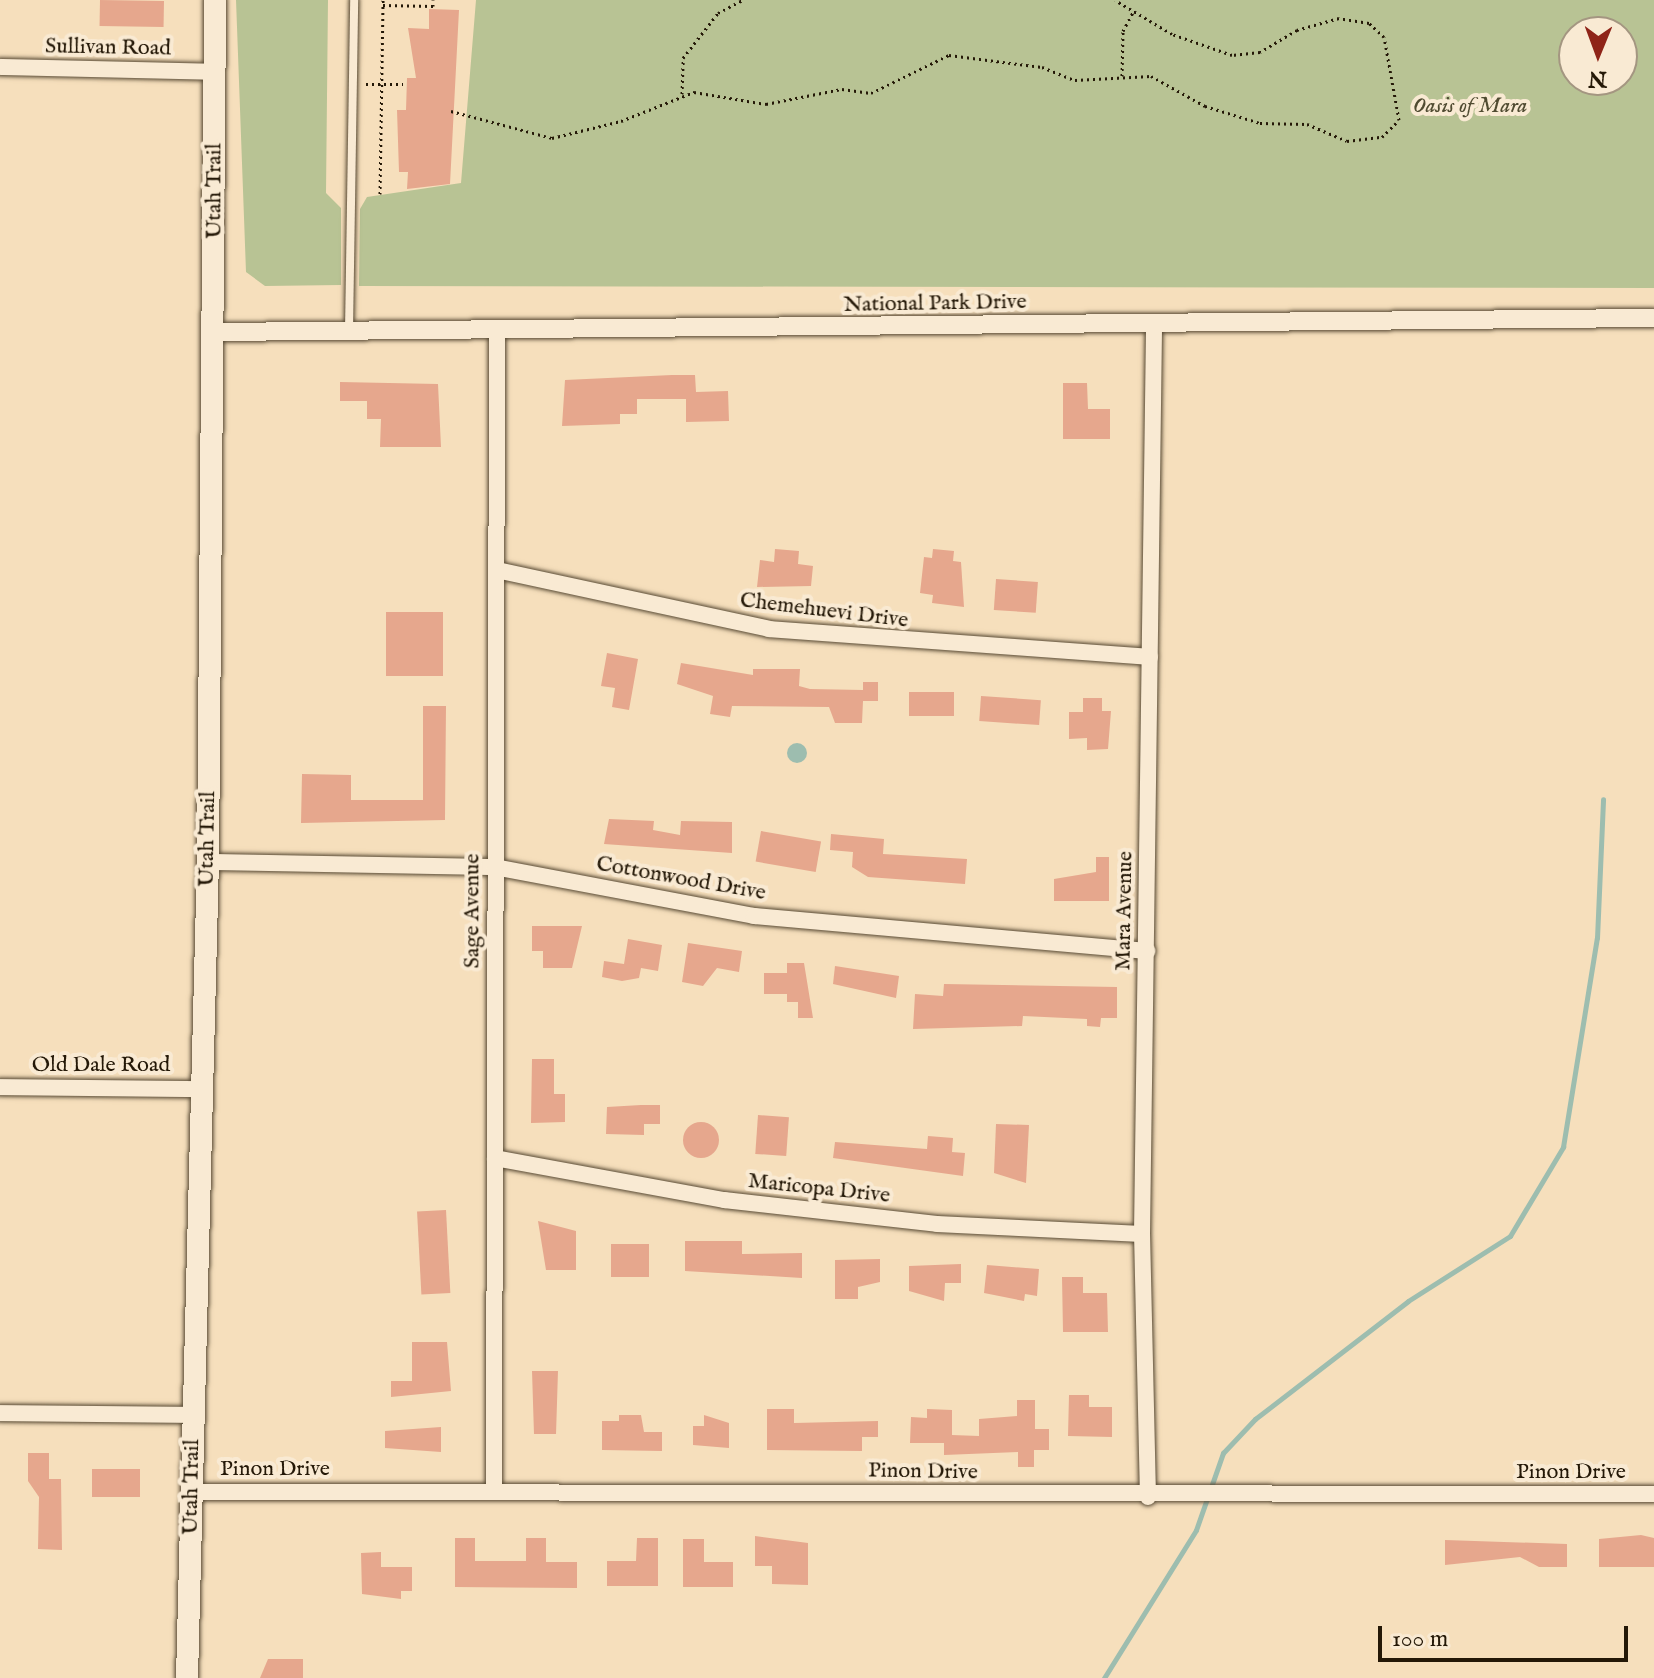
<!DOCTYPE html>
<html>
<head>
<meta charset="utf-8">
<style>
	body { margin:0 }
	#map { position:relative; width:1654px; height:1678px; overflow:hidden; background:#f6dfbc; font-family:"IM FELL English",serif }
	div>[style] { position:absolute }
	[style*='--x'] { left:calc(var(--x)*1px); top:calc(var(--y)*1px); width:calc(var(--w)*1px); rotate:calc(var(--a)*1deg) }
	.green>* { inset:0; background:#b8c394 }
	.water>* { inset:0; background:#9dbdaf }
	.round { border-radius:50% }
	.stream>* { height:5px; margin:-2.5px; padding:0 2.5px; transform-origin:2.5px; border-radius:2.5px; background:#9dbdaf }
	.building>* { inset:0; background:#e6a78d; transform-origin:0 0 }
	.path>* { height:3px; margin-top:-1.5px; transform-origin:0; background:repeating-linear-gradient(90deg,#241807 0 2px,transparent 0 6px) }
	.roads { filter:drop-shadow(0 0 2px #584a34) drop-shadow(0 0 2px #584a34) }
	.service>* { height:8px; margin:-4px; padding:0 4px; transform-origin:4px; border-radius:4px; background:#f9ead3 }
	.minor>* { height:16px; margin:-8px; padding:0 8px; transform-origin:8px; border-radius:8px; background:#f9ead3 }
	.tertiary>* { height:18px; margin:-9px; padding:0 9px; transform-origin:9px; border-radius:9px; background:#f9ead3 }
	.secondary>* { height:22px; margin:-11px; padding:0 11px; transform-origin:11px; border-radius:11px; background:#f9ead3 }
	span { translate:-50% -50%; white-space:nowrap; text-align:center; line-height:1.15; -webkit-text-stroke:8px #f9ead3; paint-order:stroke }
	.street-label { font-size:22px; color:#241807 }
	.park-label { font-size:22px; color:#504b31; font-style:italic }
	.north { position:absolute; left:1558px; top:16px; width:80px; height:80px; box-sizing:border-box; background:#f9ead3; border:2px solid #a49681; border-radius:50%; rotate:181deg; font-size:22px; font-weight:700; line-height:32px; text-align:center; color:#241807 }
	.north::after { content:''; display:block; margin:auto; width:28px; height:36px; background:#8f2418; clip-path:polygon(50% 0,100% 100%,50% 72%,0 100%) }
	.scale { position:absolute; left:1378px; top:1626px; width:250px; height:36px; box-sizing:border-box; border:4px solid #241807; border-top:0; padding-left:10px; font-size:24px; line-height:28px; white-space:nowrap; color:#241807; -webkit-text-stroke:6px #f9ead3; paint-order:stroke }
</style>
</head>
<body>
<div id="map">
	<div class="green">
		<i style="clip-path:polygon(236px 0,328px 0,326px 193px,341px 208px,341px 285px,265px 286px,246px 272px)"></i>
		<i style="clip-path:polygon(evenodd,476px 0,1654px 0,1654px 288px,359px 286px,360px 209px,367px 197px,461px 183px,476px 0,1574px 32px,1622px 32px,1622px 80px,1574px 80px,1574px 32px)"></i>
	</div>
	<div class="water">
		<i class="round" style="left:787px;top:743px;width:20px;height:20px"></i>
	</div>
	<div class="stream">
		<i style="--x:1104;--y:1678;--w:174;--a:-58.1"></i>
		<i style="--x:1196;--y:1530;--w:82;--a:-70.7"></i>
		<i style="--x:1223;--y:1453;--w:47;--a:-46.7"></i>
		<i style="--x:1255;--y:1419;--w:193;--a:-37.6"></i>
		<i style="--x:1408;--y:1301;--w:121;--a:-32.5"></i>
		<i style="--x:1510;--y:1236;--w:104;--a:-59.2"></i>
		<i style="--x:1563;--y:1147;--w:212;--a:-80.8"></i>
		<i style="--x:1597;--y:938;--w:139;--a:-87.5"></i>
	</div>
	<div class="building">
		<i style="left:100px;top:0;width:64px;height:26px;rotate:1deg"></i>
		<i style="clip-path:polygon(429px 9px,459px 10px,450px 184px,407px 189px,408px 172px,399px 172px,397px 110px,406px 110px,407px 78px,416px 78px,408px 28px,429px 29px)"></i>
		<i style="clip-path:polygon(672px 375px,695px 375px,696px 392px,728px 391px,729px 421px,686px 422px,686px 399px,637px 399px,637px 414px,620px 414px,620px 424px,562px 426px,565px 380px)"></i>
		<i style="clip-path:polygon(340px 382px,438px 384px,441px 447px,380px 447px,381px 419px,367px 419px,367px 401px,340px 401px)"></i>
		<i style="clip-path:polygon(1063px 383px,1087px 383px,1088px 409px,1110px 409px,1110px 439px,1063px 439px)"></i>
		<i style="clip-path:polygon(775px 549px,799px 551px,798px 564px,813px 566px,811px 586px,757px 587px,760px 560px,774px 562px)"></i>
		<i style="clip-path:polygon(933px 549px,954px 551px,953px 561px,961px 562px,964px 607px,932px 603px,933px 595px,920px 593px,924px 557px,932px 558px)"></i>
		<i style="left:996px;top:579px;width:42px;height:31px;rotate:4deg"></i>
		<i style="left:386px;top:612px;width:57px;height:64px"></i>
		<i style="clip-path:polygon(607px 653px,638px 659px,629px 710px,612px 707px,615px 688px,601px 686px)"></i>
		<i style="clip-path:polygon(681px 663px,753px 675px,753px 669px,800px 669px,799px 686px,810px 689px,863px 690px,863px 682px,878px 682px,878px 701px,863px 701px,862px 723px,835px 723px,829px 707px,732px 706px,730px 717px,710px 714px,713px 696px,677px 684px)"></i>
		<i style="left:909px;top:692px;width:45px;height:24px"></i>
		<i style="left:981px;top:696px;width:60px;height:25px;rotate:4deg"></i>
		<i style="clip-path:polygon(1083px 698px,1102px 698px,1102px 711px,1111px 711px,1108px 749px,1087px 750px,1087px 738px,1069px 739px,1069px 712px,1083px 712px)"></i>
		<i style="clip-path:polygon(423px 706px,446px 706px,445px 820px,301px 823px,302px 774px,351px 775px,351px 800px,423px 800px)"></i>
		<i style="clip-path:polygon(609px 819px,654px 821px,653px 830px,680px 835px,681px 821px,732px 822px,732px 853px,604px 844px)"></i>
		<i style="left:761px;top:831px;width:61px;height:31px;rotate:10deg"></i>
		<i style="clip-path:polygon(831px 834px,884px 839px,883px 854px,967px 859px,965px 884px,868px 877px,852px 867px,853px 852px,830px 850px)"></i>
		<i style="clip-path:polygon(1096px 857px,1109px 857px,1109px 901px,1054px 901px,1054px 879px,1096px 872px)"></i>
		<i style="clip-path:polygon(532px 926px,582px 926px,572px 968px,543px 968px,543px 951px,532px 951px)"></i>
		<i style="clip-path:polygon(628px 939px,662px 945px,658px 971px,641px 968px,639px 978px,622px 981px,602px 977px,604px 961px,624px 964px)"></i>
		<i style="clip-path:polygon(688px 943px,742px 951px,739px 972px,717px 968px,703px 986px,682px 982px)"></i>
		<i style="clip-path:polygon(787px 963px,804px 963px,813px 1018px,798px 1018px,798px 1002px,787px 1002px,787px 994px,764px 994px,764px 973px,787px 973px)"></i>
		<i style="clip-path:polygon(835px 966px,899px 976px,896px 998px,833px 984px)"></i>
		<i style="clip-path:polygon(944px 984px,1117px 987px,1117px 1018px,1101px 1018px,1100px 1027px,1087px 1026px,1087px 1019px,1023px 1016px,1022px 1026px,913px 1029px,915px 994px,943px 996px)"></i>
		<i style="clip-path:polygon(532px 1059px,554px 1059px,554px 1094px,565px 1094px,565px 1122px,531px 1123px)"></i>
		<i style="clip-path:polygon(641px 1105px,660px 1105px,660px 1124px,644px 1124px,644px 1135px,606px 1134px,607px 1107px)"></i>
		<i style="left:758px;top:1115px;width:31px;height:39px;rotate:4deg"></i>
		<i class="round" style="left:683px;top:1122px;width:36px;height:36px"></i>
		<i style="clip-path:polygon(996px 1124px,1029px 1125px,1026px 1183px,994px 1173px)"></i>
		<i style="clip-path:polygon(928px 1136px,953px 1138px,952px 1152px,965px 1153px,963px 1176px,833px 1158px,835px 1142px,927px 1149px)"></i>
		<i style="left:446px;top:1210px;width:83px;height:29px;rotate:87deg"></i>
		<i style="clip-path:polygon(538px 1221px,576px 1231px,576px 1270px,546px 1270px)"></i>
		<i style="clip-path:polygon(685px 1241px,742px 1241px,742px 1254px,802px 1253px,802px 1278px,685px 1271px)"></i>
		<i style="left:611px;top:1244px;width:38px;height:33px"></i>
		<i style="clip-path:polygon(880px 1259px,880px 1282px,858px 1287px,858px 1299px,835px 1299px,835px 1260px)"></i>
		<i style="clip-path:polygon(961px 1264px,961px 1283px,945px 1283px,944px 1301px,909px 1291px,909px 1266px)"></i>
		<i style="clip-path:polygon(987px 1265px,1039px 1269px,1037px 1296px,1025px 1294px,1024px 1301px,984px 1293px)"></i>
		<i style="clip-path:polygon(1062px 1277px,1083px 1277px,1083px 1293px,1107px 1293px,1108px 1332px,1063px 1332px)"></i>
		<i style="clip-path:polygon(412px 1342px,447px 1342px,451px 1391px,391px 1397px,391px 1381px,412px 1381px)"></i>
		<i style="clip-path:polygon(532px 1371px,558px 1371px,556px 1434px,534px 1434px)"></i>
		<i style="clip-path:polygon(1069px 1395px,1089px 1395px,1089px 1407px,1112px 1407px,1112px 1437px,1068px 1436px)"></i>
		<i style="clip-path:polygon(1017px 1400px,1035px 1400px,1035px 1429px,1049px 1429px,1049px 1450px,1034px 1450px,1034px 1467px,1018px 1467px,1018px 1452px,944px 1455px,944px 1443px,910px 1443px,911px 1417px,927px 1418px,927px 1409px,952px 1410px,952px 1435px,979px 1436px,979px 1419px,1017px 1416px)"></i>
		<i style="clip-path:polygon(767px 1409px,794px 1409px,794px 1423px,878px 1421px,878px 1437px,862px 1437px,862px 1451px,767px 1450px)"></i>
		<i style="clip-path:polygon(619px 1415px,641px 1415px,644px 1432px,662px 1432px,662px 1451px,602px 1450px,602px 1421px,619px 1421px)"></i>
		<i style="clip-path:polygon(704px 1415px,729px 1423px,729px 1448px,693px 1445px,693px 1426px,704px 1426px)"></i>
		<i style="clip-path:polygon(441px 1427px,441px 1452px,385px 1448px,385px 1431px)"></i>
		<i style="clip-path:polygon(28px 1453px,49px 1453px,49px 1479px,61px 1479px,62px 1550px,38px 1549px,39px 1497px,28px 1481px)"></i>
		<i style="left:140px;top:1469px;width:28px;height:48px;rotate:90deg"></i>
		<i style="clip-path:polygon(1641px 1535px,1654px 1538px,1654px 1567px,1599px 1567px,1599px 1539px)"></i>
		<i style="clip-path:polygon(755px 1536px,808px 1543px,808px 1585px,772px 1584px,772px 1566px,755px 1566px)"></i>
		<i style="clip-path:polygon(455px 1538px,475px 1538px,475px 1561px,526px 1561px,526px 1538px,546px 1538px,546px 1562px,577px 1562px,577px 1588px,455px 1587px)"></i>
		<i style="clip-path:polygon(637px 1538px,658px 1538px,658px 1586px,607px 1586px,607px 1561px,636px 1561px)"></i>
		<i style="clip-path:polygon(683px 1539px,704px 1539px,704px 1562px,733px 1562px,733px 1587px,683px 1587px)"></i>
		<i style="clip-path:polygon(1445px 1540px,1567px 1544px,1567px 1567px,1539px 1567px,1520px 1557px,1445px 1565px)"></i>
		<i style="clip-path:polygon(381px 1552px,381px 1567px,412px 1567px,412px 1591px,401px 1591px,401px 1599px,362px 1594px,361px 1553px)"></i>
		<i style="clip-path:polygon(268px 1659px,303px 1659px,303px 1678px,260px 1678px)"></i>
	</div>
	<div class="path">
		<i style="--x:383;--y:5;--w:50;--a:1.1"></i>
		<i style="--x:433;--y:6;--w:6;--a:-90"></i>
		<i style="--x:1122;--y:76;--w:45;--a:-88.7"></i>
		<i style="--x:1123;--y:31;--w:21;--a:-62"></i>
		<i style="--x:366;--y:84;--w:37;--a:0"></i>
		<i style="--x:682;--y:94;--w:36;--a:-88"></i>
		<i style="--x:683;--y:58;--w:57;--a:-52.1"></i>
		<i style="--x:718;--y:13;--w:27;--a:-28"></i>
		<i style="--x:451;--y:111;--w:105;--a:15"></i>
		<i style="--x:552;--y:138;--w:71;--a:-13.8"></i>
		<i style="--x:621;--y:121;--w:79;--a:-21.7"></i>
		<i style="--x:694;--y:92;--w:73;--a:9.5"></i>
		<i style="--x:766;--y:104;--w:77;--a:-11.2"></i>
		<i style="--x:842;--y:89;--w:29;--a:8"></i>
		<i style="--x:871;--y:93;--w:87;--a:-26"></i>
		<i style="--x:949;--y:55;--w:94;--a:7.4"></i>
		<i style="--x:1042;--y:67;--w:35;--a:22"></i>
		<i style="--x:1075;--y:80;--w:76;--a:-3"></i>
		<i style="--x:1151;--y:76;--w:62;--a:29.1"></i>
		<i style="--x:1205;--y:106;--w:58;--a:17.2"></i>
		<i style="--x:1260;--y:123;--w:47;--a:1.2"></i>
		<i style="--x:1307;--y:124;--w:43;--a:23"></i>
		<i style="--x:1347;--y:141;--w:35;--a:-7"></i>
		<i style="--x:1382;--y:137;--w:24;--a:-45"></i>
		<i style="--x:1399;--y:120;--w:84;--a:-100.2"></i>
		<i style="--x:1384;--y:37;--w:21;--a:-137"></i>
		<i style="--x:1369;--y:23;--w:30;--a:-171"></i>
		<i style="--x:1339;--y:18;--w:44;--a:164.1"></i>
		<i style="--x:1297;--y:30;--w:43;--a:149.3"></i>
		<i style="--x:1260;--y:52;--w:28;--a:174"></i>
		<i style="--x:1232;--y:55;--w:64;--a:-160.7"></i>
		<i style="--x:1172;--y:34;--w:66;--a:-149.2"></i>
		<i style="--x:380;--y:194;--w:194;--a:-89.1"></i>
	</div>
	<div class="roads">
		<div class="service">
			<i style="--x:349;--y:331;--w:331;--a:-89.1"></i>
		</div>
		<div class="minor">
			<i style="--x:0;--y:67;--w:215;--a:1.3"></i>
			<i style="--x:497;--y:570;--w:278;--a:12.2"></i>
			<i style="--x:769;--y:629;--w:382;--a:4.2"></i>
			<i style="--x:208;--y:862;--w:287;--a:1"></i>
			<i style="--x:495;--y:867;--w:264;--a:10.7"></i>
			<i style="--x:754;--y:916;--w:395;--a:5.1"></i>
			<i style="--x:0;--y:1087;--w:201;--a:0.6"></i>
			<i style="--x:495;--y:1158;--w:233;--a:10.4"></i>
			<i style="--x:724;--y:1200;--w:214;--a:6.4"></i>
			<i style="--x:937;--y:1224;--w:205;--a:2.8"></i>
			<i style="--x:0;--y:1413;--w:193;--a:0.6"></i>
			<i style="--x:494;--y:1490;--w:1158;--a:-89.85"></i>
			<i style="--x:192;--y:1492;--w:1462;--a:0.08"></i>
			<i style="--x:1148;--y:1497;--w:263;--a:-91.3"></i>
			<i style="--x:1142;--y:1234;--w:908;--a:-89.24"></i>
		</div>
		<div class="tertiary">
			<i style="--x:216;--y:332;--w:1438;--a:-0.56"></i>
		</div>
		<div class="secondary">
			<i style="--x:187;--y:1678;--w:816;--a:-88.53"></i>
			<i style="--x:208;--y:862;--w:862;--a:-89.53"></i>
		</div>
	</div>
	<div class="street-label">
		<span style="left:108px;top:48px;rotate:1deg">Sullivan Road</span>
		<span style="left:215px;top:191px;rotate:-90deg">Utah Trail</span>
		<span style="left:935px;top:304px;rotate:-1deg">National Park Drive</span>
		<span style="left:824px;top:611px;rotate:7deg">Chemehuevi Drive</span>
		<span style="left:208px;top:839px;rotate:-89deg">Utah Trail</span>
		<span style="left:681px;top:879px;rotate:10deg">Cottonwood Drive</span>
		<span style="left:473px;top:911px;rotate:-90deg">Sage Avenue</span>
		<span style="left:1125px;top:911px;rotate:-89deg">Mara Avenue</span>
		<span style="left:101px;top:1066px">Old Dale Road</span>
		<span style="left:819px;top:1189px;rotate:6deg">Maricopa Drive</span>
		<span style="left:275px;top:1470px">Pinon Drive</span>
		<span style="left:923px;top:1472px;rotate:1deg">Pinon Drive</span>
		<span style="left:1571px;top:1473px">Pinon Drive</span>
		<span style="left:192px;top:1487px;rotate:-89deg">Utah Trail</span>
	</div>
	<div class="park-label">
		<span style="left:1470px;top:107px">Oasis of Mara</span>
	</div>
	<div class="north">N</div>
	<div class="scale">100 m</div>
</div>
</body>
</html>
